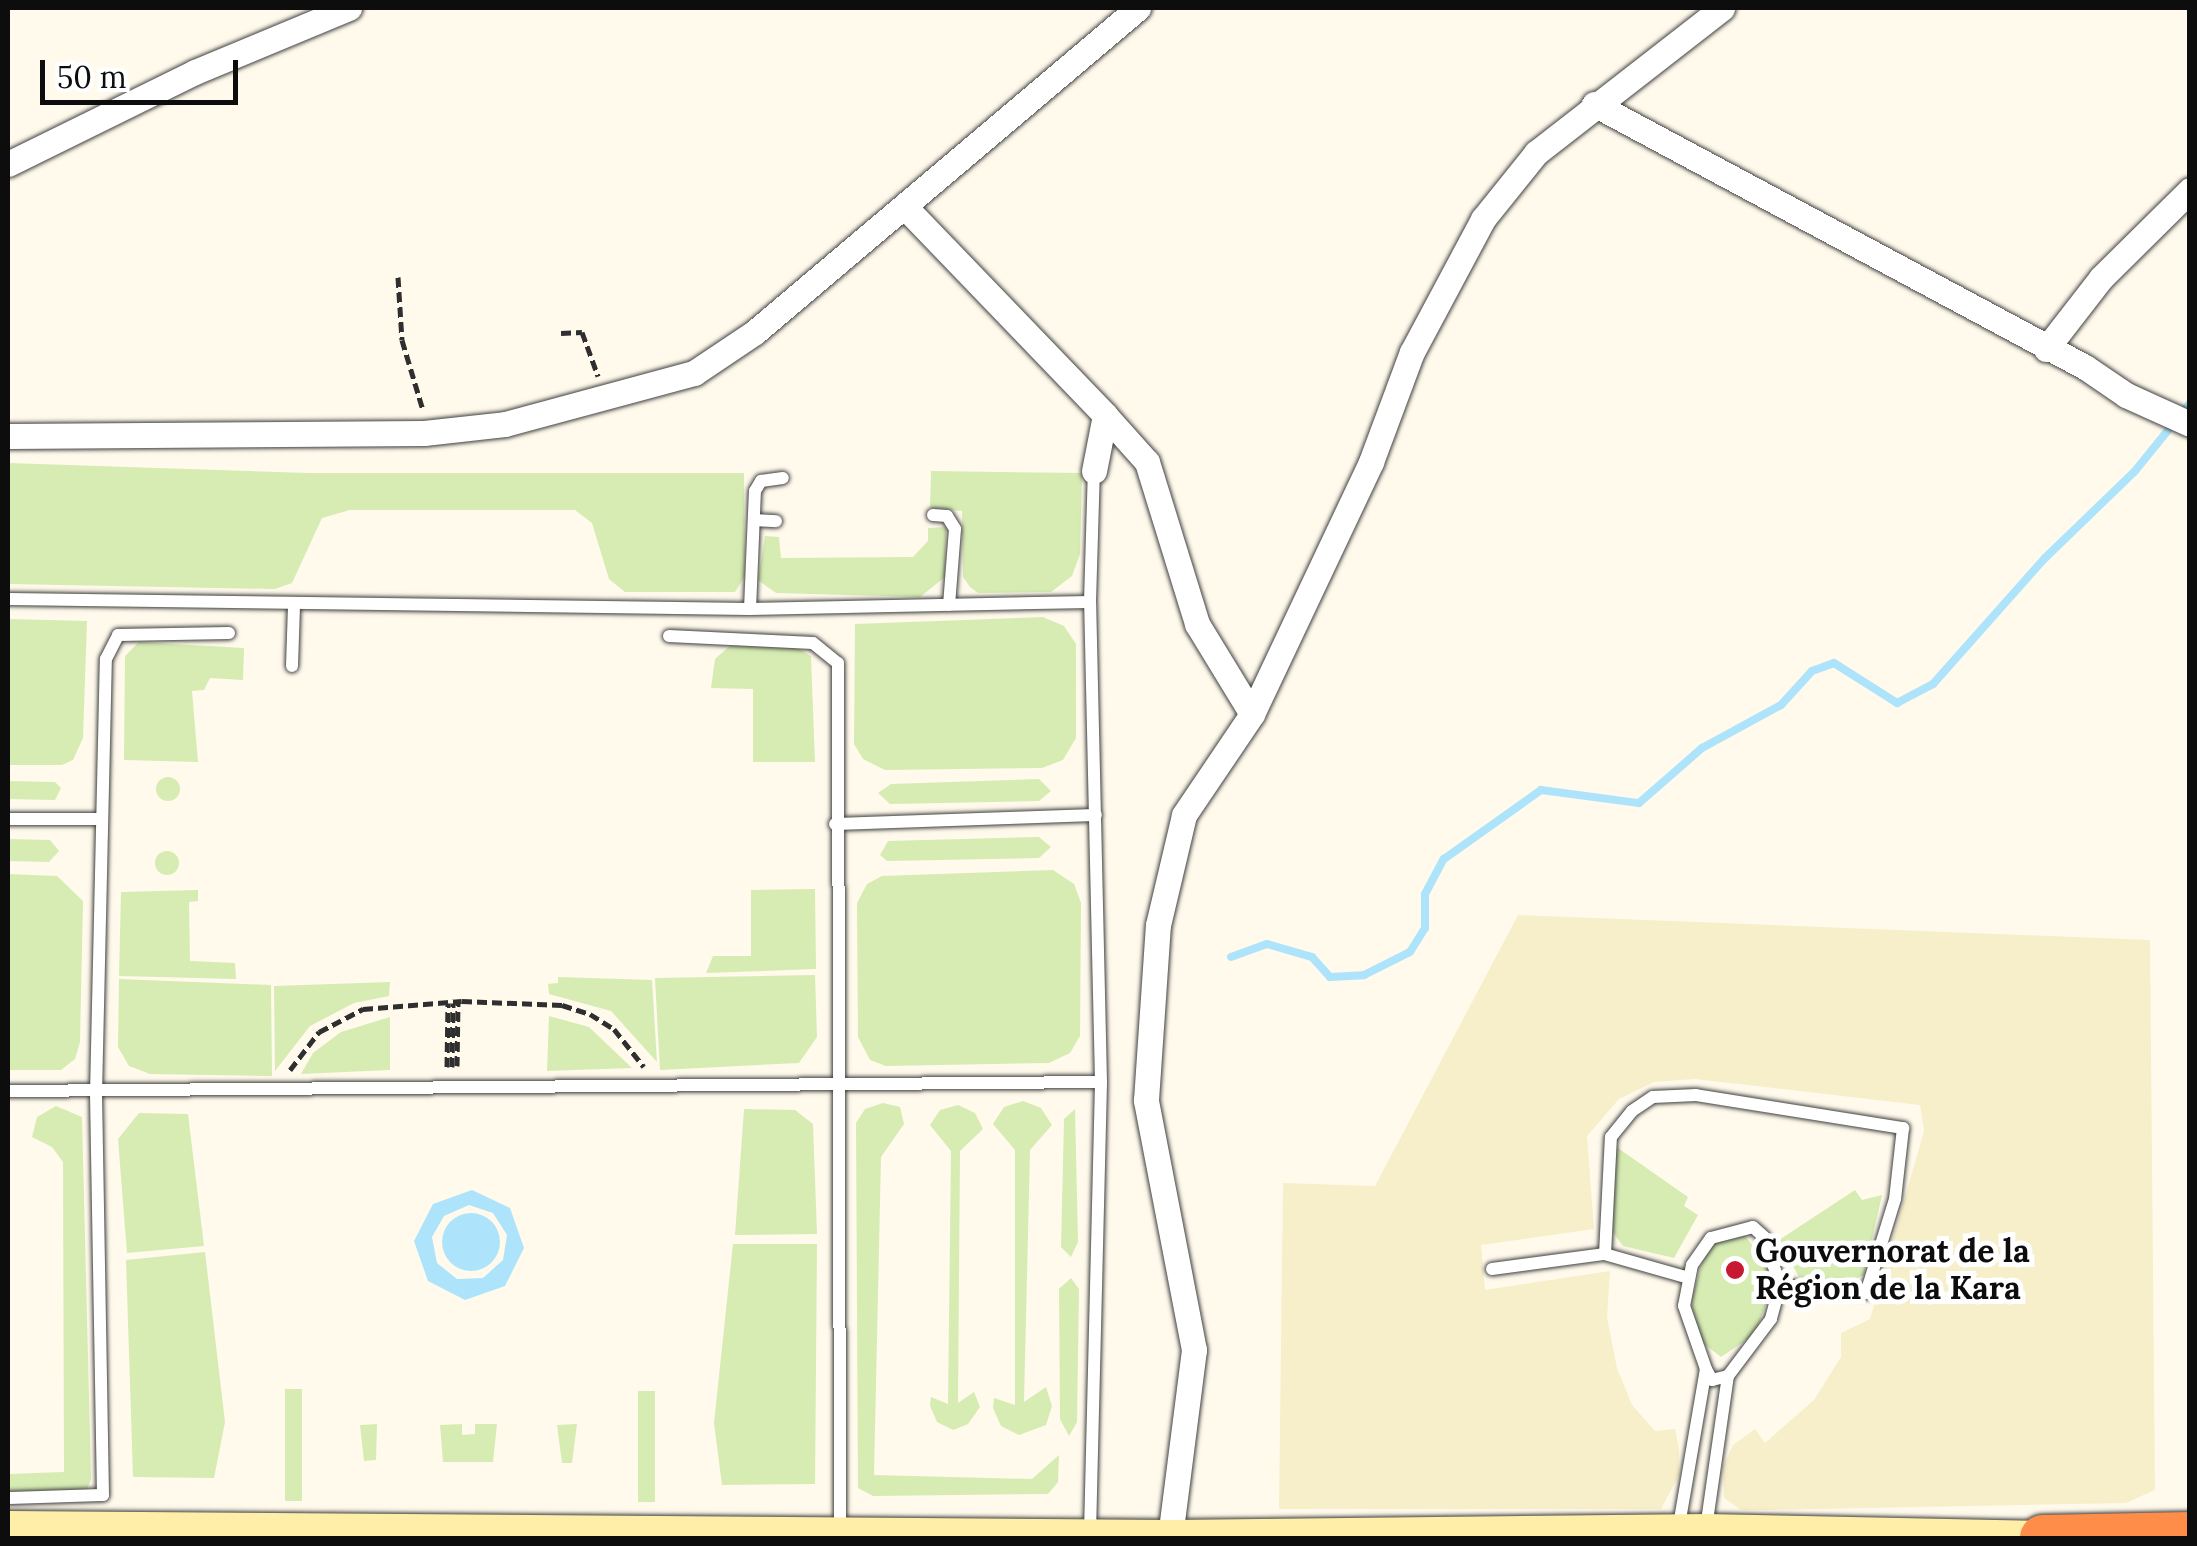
<!DOCTYPE html>
<html>
<head>
<meta charset="utf-8">
<style>
	body { margin:0 }
	#map { position:relative; width:2197px; height:1546px; overflow:hidden; background:#fffaec; font-family:Lora,serif }
	div>[style] { position:absolute }
	[style*='--x'] { left:calc(var(--x)*1px); top:calc(var(--y)*1px); width:calc(var(--w)*1px); rotate:calc(var(--a)*1deg) }
	.farmland>* { inset:0; background:#f7efca }
	.green>* { inset:0; background:#d6ecb3; transform-origin:0 0 }
	.round { border-radius:50% }
	.water>* { inset:0; background:#ade4fb }
	.stream>* { height:8px; margin:-4px; padding:0 4px; transform-origin:4px; border-radius:4px; background:#ade4fb }
	.path>* { height:5px; margin-top:-2.5px; transform-origin:0; background:repeating-linear-gradient(90deg,#2f2f2f 0 10px,transparent 0 15px) }
	.roads { filter:drop-shadow(0 0 2px #404040) drop-shadow(0 0 2px #404040) }
	.lane>* { height:12px; margin:-6px; padding:0 6px; transform-origin:6px; border-radius:6px; background:#fff }
	.street>* { height:25px; margin:-12.5px; padding:0 12.5px; transform-origin:12.5px; border-radius:12.5px; background:#fff }
	.secondary>* { height:35px; margin:-17.5px; padding:0 17.5px; transform-origin:17.5px; border-radius:17.5px; background:#ffeea7 }
	.highway>* { height:45px; margin:-22.5px; padding:0 22.5px; transform-origin:22.5px; border-radius:22.5px; background:#ff8d4a }
	.dots>* { width:28px; height:28px; translate:-50% -50%; box-sizing:border-box; border:5px solid #fff; border-radius:50% }
	span { translate:-50% -50%; white-space:nowrap; text-align:center; line-height:1.15; -webkit-text-stroke:10px #fff; paint-order:stroke }
	.poi-label { font-size:32px; color:#0d0d0d; font-weight:700 }
	.left { translate:0 -50%; text-align:left }
	.frame { position:absolute; inset:0; border:10px solid #0d0d0d; pointer-events:none }
	.scale { position:absolute; left:40px; top:60px; width:198px; height:45px; box-sizing:border-box; border:5px solid #0d0d0d; border-top:0; padding-left:12px; font-size:30px; line-height:35px; white-space:nowrap; color:#0d0d0d; -webkit-text-stroke:8px #fff; paint-order:stroke }
</style>
</head>
<body>
<div id="map">
	<div class="farmland">
		<i style="clip-path:polygon(1518px 915px,2150px 940px,2155px 1490px,2126px 1503px,1766px 1510px,1741px 1510px,1724px 1498px,1723px 1467px,1733px 1445px,1755px 1429px,1765px 1443px,1814px 1400px,1841px 1357px,1841px 1333px,1870px 1319px,1924px 1131px,1920px 1105px,1695px 1079px,1654px 1082px,1619px 1099px,1587px 1136px,1594px 1229px,1481px 1245px,1485px 1290px,1610px 1271px,1607px 1317px,1617px 1368px,1632px 1405px,1655px 1431px,1675px 1429px,1679px 1448px,1679px 1475px,1661px 1509px,1279px 1509px,1283px 1183px,1375px 1186px)"></i>
	</div>
	<div class="green">
		<i style="clip-path:polygon(8px 463px,308px 473px,744px 473px,745px 576px,735px 592px,625px 592px,609px 579px,592px 523px,575px 510px,350px 510px,322px 518px,292px 583px,275px 589px,8px 584px)"></i>
		<i style="clip-path:polygon(931px 471px,1082px 473px,1080px 554px,1072px 576px,1051px 592px,978px 593px,970px 587px,963px 577px,962px 511px,930px 508px)"></i>
		<i style="clip-path:polygon(946px 527px,945px 577px,920px 597px,776px 593px,758px 580px,765px 536px,779px 537px,781px 558px,913px 557px,928px 541px,928px 528px)"></i>
		<i style="clip-path:polygon(1043px 617px,1064px 626px,1076px 644px,1076px 738px,1063px 760px,1042px 768px,885px 770px,863px 759px,854px 744px,855px 624px)"></i>
		<i style="clip-path:polygon(8px 619px,87px 621px,83px 738px,73px 760px,62px 765px,8px 765px)"></i>
		<i style="clip-path:polygon(139px 642px,244px 648px,243px 680px,210px 678px,204px 690px,192px 691px,198px 762px,124px 760px,125px 656px)"></i>
		<i style="clip-path:polygon(732px 644px,797px 648px,811px 656px,815px 762px,753px 762px,753px 689px,711px 688px,715px 659px)"></i>
		<i class="round" style="left:156px;top:777px;width:24px;height:24px"></i>
		<i style="clip-path:polygon(1039px 779px,1051px 791px,1039px 801px,890px 804px,878px 793px,891px 784px)"></i>
		<i style="clip-path:polygon(8px 781px,55px 782px,61px 788px,55px 800px,8px 799px)"></i>
		<i style="clip-path:polygon(1039px 837px,1051px 847px,1039px 858px,887px 861px,880px 855px,888px 841px)"></i>
		<i style="clip-path:polygon(8px 839px,50px 840px,59px 851px,49px 862px,8px 861px)"></i>
		<i class="round" style="left:155px;top:851px;width:24px;height:24px"></i>
		<i style="clip-path:polygon(1053px 870px,1074px 884px,1081px 903px,1080px 1036px,1070px 1053px,1049px 1063px,886px 1066px,870px 1060px,858px 1037px,857px 903px,867px 884px,882px 876px)"></i>
		<i style="clip-path:polygon(8px 874px,57px 876px,83px 901px,80px 1042px,75px 1059px,61px 1070px,8px 1070px)"></i>
		<i style="clip-path:polygon(815px 889px,816px 969px,706px 973px,713px 956px,751px 956px,751px 890px)"></i>
		<i style="clip-path:polygon(198px 890px,198px 901px,189px 902px,190px 961px,235px 963px,236px 979px,119px 976px,121px 892px)"></i>
		<i style="clip-path:polygon(815px 975px,817px 1037px,799px 1063px,660px 1070px,655px 978px)"></i>
		<i style="clip-path:polygon(558px 977px,652px 980px,657px 1062px,611px 1011px,549px 994px,548px 984px,558px 983px)"></i>
		<i style="clip-path:polygon(119px 979px,271px 985px,272px 1076px,150px 1074px,129px 1066px,118px 1047px)"></i>
		<i style="clip-path:polygon(390px 982px,389px 996px,354px 1003px,310px 1026px,275px 1071px,274px 986px)"></i>
		<i style="clip-path:polygon(549px 1016px,589px 1027px,632px 1068px,547px 1071px)"></i>
		<i style="clip-path:polygon(390px 1017px,390px 1070px,301px 1074px,313px 1053px,341px 1032px)"></i>
		<i style="clip-path:polygon(1023px 1101px,1041px 1108px,1052px 1125px,1030px 1150px,1024px 1402px,1046px 1387px,1052px 1406px,1046px 1425px,1019px 1435px,1001px 1426px,993px 1408px,994px 1398px,1015px 1405px,1015px 1150px,993px 1124px,1004px 1107px)"></i>
		<i style="clip-path:polygon(883px 1103px,900px 1107px,904px 1124px,881px 1157px,874px 1475px,1032px 1479px,1059px 1455px,1058px 1482px,1048px 1494px,873px 1496px,858px 1488px,856px 1123px,865px 1109px)"></i>
		<i style="clip-path:polygon(958px 1105px,975px 1113px,983px 1129px,960px 1151px,958px 1403px,974px 1392px,980px 1407px,968px 1424px,953px 1430px,937px 1422px,930px 1406px,931px 1397px,948px 1404px,951px 1151px,930px 1125px,940px 1110px)"></i>
		<i style="clip-path:polygon(56px 1106px,82px 1117px,91px 1479px,87px 1490px,8px 1493px,8px 1474px,64px 1472px,63px 1162px,52px 1147px,32px 1137px,37px 1117px)"></i>
		<i style="clip-path:polygon(744px 1109px,795px 1110px,813px 1124px,817px 1234px,735px 1235px)"></i>
		<i style="clip-path:polygon(1075px 1109px,1078px 1242px,1071px 1257px,1061px 1247px,1064px 1119px)"></i>
		<i style="clip-path:polygon(139px 1113px,188px 1114px,204px 1246px,127px 1253px,118px 1139px)"></i>
		<i style="clip-path:polygon(1615px 1146px,1688px 1197px,1684px 1206px,1698px 1215px,1674px 1258px,1623px 1246px,1611px 1230px)"></i>
		<i style="clip-path:polygon(1855px 1190px,1862px 1200px,1882px 1195px,1864px 1275px,1847px 1283px,1799px 1277px,1779px 1240px)"></i>
		<i style="clip-path:polygon(1741px 1231px,1769px 1266px,1771px 1290px,1755px 1334px,1721px 1357px,1703px 1343px,1693px 1324px,1692px 1298px,1704px 1256px,1722px 1236px)"></i>
		<i style="clip-path:polygon(733px 1244px,817px 1244px,815px 1484px,722px 1485px,714px 1423px)"></i>
		<i style="clip-path:polygon(205px 1252px,225px 1422px,214px 1478px,133px 1477px,126px 1260px)"></i>
		<i style="clip-path:polygon(1071px 1278px,1079px 1289px,1077px 1422px,1069px 1436px,1060px 1419px,1059px 1289px)"></i>
		<i style="left:302px;top:1389px;width:112px;height:17px;rotate:90deg"></i>
		<i style="left:638px;top:1391px;width:17px;height:111px"></i>
		<i style="clip-path:polygon(377px 1424px,376px 1460px,364px 1461px,360px 1425px)"></i>
		<i style="clip-path:polygon(462px 1424px,462px 1435px,475px 1434px,475px 1424px,497px 1424px,493px 1462px,443px 1462px,440px 1425px)"></i>
		<i style="clip-path:polygon(577px 1424px,572px 1463px,562px 1463px,557px 1425px)"></i>
	</div>
	<div class="water">
		<i style="clip-path:polygon(evenodd,472px 1190px,510px 1208px,524px 1248px,505px 1286px,465px 1300px,428px 1281px,414px 1241px,433px 1204px,472px 1190px,469px 1205px,493px 1213px,507px 1235px,503px 1260px,483px 1278px,457px 1279px,437px 1263px,432px 1237px,444px 1216px,469px 1205px)"></i>
		<i class="round" style="left:442px;top:1213px;width:58px;height:58px"></i>
	</div>
	<div class="stream">
		<i style="--x:1231;--y:957;--w:38;--a:-20"></i>
		<i style="--x:1267;--y:944;--w:47;--a:16.1"></i>
		<i style="--x:1312;--y:957;--w:27;--a:48"></i>
		<i style="--x:1330;--y:977;--w:34;--a:-3"></i>
		<i style="--x:1364;--y:975;--w:51;--a:-26.6"></i>
		<i style="--x:1410;--y:952;--w:28;--a:-58"></i>
		<i style="--x:1425;--y:928;--w:34;--a:-90"></i>
		<i style="--x:1425;--y:894;--w:40;--a:-62"></i>
		<i style="--x:1444;--y:859;--w:119;--a:-35.4"></i>
		<i style="--x:1541;--y:790;--w:99;--a:7.6"></i>
		<i style="--x:1639;--y:803;--w:84;--a:-41.1"></i>
		<i style="--x:1702;--y:748;--w:90;--a:-28.6"></i>
		<i style="--x:1781;--y:705;--w:46;--a:-47.6"></i>
		<i style="--x:1812;--y:671;--w:23;--a:-20"></i>
		<i style="--x:1834;--y:663;--w:75;--a:32.4"></i>
		<i style="--x:1897;--y:703;--w:41;--a:-27.8"></i>
		<i style="--x:1933;--y:684;--w:169;--a:-48.4"></i>
		<i style="--x:2045;--y:558;--w:125;--a:-44"></i>
		<i style="--x:2135;--y:471;--w:87;--a:-51"></i>
	</div>
	<div class="path">
		<i style="--x:398;--y:277;--w:63;--a:86.4"></i>
		<i style="--x:402;--y:340;--w:73;--a:73.3"></i>
		<i style="--x:561;--y:333;--w:21;--a:-3"></i>
		<i style="--x:582;--y:332;--w:47;--a:70"></i>
		<i style="--x:457;--y:1066;--w:63;--a:-89.1"></i>
		<i style="--x:447;--y:1067;--w:64;--a:-89.1"></i>
		<i style="--x:452;--y:1067;--w:64;--a:-89.1"></i>
		<i style="--x:290;--y:1070;--w:48;--a:-52.7"></i>
		<i style="--x:319;--y:1032;--w:50;--a:-27.6"></i>
		<i style="--x:363;--y:1009;--w:99;--a:-4.6"></i>
		<i style="--x:462;--y:1001;--w:100;--a:2.3"></i>
		<i style="--x:562;--y:1005;--w:29;--a:18"></i>
		<i style="--x:590;--y:1014;--w:28;--a:32"></i>
		<i style="--x:614;--y:1029;--w:48;--a:51.7"></i>
	</div>
	<div class="roads">
		<div class="lane">
			<i style="--x:933;--y:515;--w:14;--a:4"></i>
			<i style="--x:947;--y:516;--w:15;--a:58"></i>
			<i style="--x:955;--y:529;--w:76;--a:94.5"></i>
			<i style="--x:754;--y:520;--w:22;--a:3"></i>
			<i style="--x:8;--y:599;--w:742;--a:0.77"></i>
			<i style="--x:750;--y:609;--w:340;--a:-1.2"></i>
			<i style="--x:750;--y:609;--w:118;--a:-87.6"></i>
			<i style="--x:755;--y:491;--w:12;--a:-59"></i>
			<i style="--x:761;--y:481;--w:22;--a:-8"></i>
			<i style="--x:669;--y:636;--w:144;--a:2.8"></i>
			<i style="--x:813;--y:643;--w:32;--a:39"></i>
			<i style="--x:838;--y:663;--w:871;--a:89.87"></i>
			<i style="--x:292;--y:666;--w:60;--a:-88.1"></i>
			<i style="--x:8;--y:819;--w:91;--a:0"></i>
			<i style="--x:835;--y:824;--w:261;--a:-2"></i>
			<i style="--x:8;--y:1091;--w:1093;--a:-0.47"></i>
			<i style="--x:1492;--y:1269;--w:114;--a:-7.6"></i>
			<i style="--x:1689;--y:1278;--w:87;--a:-164.1"></i>
			<i style="--x:1605;--y:1254;--w:117;--a:-87.1"></i>
			<i style="--x:1611;--y:1137;--w:33;--a:-51"></i>
			<i style="--x:1632;--y:1111;--w:25;--a:-34"></i>
			<i style="--x:1653;--y:1097;--w:43;--a:-2.7"></i>
			<i style="--x:1696;--y:1095;--w:210;--a:9.1"></i>
			<i style="--x:1903;--y:1128;--w:71;--a:96.4"></i>
			<i style="--x:1895;--y:1199;--w:98;--a:107.1"></i>
			<i style="--x:1866;--y:1293;--w:86;--a:-174.7"></i>
			<i style="--x:8;--y:1498;--w:95;--a:-1.8"></i>
			<i style="--x:103;--y:1495;--w:401;--a:-91"></i>
			<i style="--x:96;--y:1094;--w:435;--a:-88.7"></i>
			<i style="--x:106;--y:659;--w:27;--a:-63"></i>
			<i style="--x:118;--y:635;--w:111;--a:-1"></i>
			<i style="--x:1706;--y:1528;--w:154;--a:-81.8"></i>
			<i style="--x:1678;--y:1531;--w:164;--a:-80.2"></i>
			<i style="--x:1706;--y:1369;--w:67;--a:-109.2"></i>
			<i style="--x:1684;--y:1306;--w:42;--a:-79"></i>
			<i style="--x:1692;--y:1265;--w:33;--a:-55"></i>
			<i style="--x:1711;--y:1238;--w:43;--a:-14.7"></i>
			<i style="--x:1753;--y:1227;--w:15;--a:42"></i>
			<i style="--x:1764;--y:1237;--w:51;--a:71.6"></i>
			<i style="--x:1780;--y:1285;--w:35;--a:105"></i>
			<i style="--x:1771;--y:1319;--w:71;--a:127"></i>
			<i style="--x:1728;--y:1376;--w:16;--a:166"></i>
			<i style="--x:1712;--y:1380;--w:13;--a:-119"></i>
			<i style="--x:1090;--y:1533;--w:451;--a:-88.6"></i>
			<i style="--x:1101;--y:1082;--w:480;--a:-91.3"></i>
			<i style="--x:1090;--y:602;--w:131;--a:-88.3"></i>
		</div>
		<div class="street">
			<i style="--x:1594;--y:104;--w:557;--a:28.18"></i>
			<i style="--x:2085;--y:367;--w:50;--a:34.3"></i>
			<i style="--x:2126;--y:395;--w:70;--a:24.4"></i>
			<i style="--x:8;--y:164;--w:208;--a:-26.2"></i>
			<i style="--x:195;--y:72;--w:167;--a:-22.6"></i>
			<i style="--x:905;--y:207;--w:289;--a:46.1"></i>
			<i style="--x:1105;--y:415;--w:57;--a:101.1"></i>
			<i style="--x:2046;--y:349;--w:90;--a:-52.2"></i>
			<i style="--x:2101;--y:278;--w:125;--a:-44.7"></i>
			<i style="--x:1105;--y:415;--w:63;--a:48.2"></i>
			<i style="--x:1147;--y:462;--w:170;--a:72.8"></i>
			<i style="--x:1197;--y:624;--w:105;--a:58.6"></i>
			<i style="--x:8;--y:436;--w:416;--a:-0.4"></i>
			<i style="--x:424;--y:433;--w:81;--a:-6.3"></i>
			<i style="--x:505;--y:424;--w:196;--a:-15.1"></i>
			<i style="--x:694;--y:373;--w:73;--a:-33.9"></i>
			<i style="--x:755;--y:332;--w:502;--a:-40.23"></i>
			<i style="--x:1170;--y:1537;--w:189;--a:-82.7"></i>
			<i style="--x:1194;--y:1350;--w:255;--a:-100.9"></i>
			<i style="--x:1146;--y:1100;--w:175;--a:-86.1"></i>
			<i style="--x:1158;--y:925;--w:113;--a:-76.7"></i>
			<i style="--x:1184;--y:815;--w:122;--a:-56"></i>
			<i style="--x:1252;--y:714;--w:279;--a:-64.7"></i>
			<i style="--x:1371;--y:462;--w:117;--a:-69.6"></i>
			<i style="--x:1412;--y:352;--w:151;--a:-61.9"></i>
			<i style="--x:1483;--y:219;--w:85;--a:-51.2"></i>
			<i style="--x:1536;--y:153;--w:236;--a:-37.9"></i>
		</div>
		<div class="secondary">
			<i style="--x:8;--y:1528;--w:1162;--a:0.44"></i>
			<i style="--x:1170;--y:1537;--w:536;--a:-0.64"></i>
			<i style="--x:1706;--y:1531;--w:339;--a:1.2"></i>
		</div>
		<div class="highway">
			<i style="--x:2042;--y:1537;--w:148;--a:-1.2"></i>
		</div>
	</div>
	<div class="dots">
		<i style="left:1735px;top:1270px;background:#c71a32"></i>
	</div>
	<div class="poi-label">
		<span class="left" style="left:1755px;top:1270px">Gouvernorat de la<br>Région de la Kara</span>
	</div>
	<div class="frame"></div>
	<div class="scale">50 m</div>
</div>
</body>
</html>
